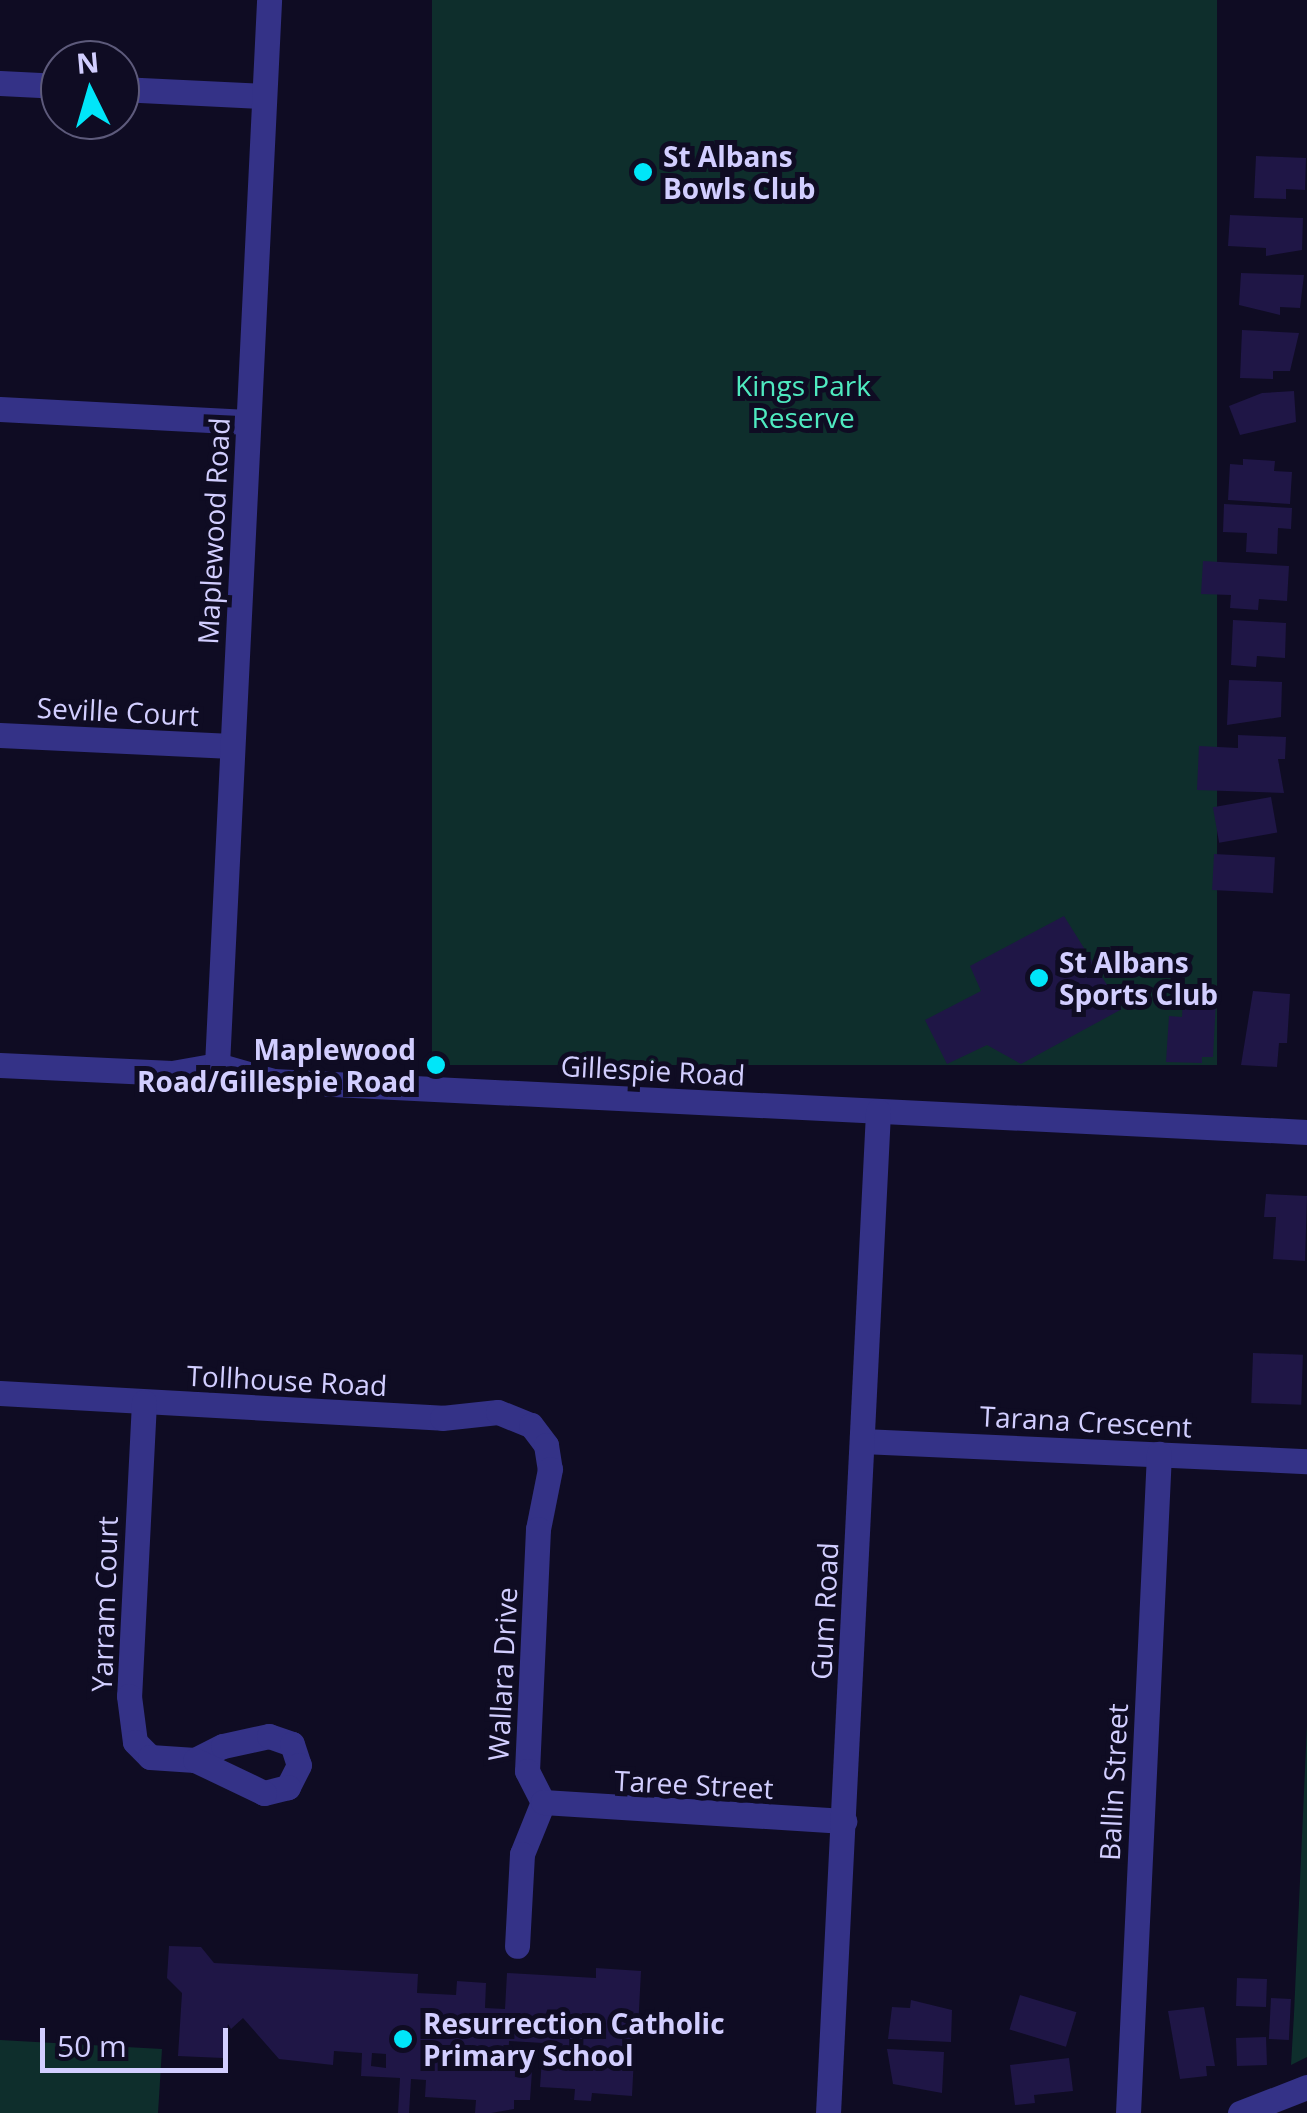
<!DOCTYPE html>
<html>
<head>
<meta charset="utf-8">
<style>
  body { margin:0 }
  #map { position:relative; width:1307px; height:2113px; overflow:hidden; background:#0f0c23; font-family:"Open Sans",sans-serif }
  div>[style] { position:absolute }
  .green>* { inset:0; background:#0e2e2c; transform-origin:0 0 }
  .building>* { inset:0; background:#1f1646; transform-origin:0 0 }
  .minor>* { height:25px; margin:-12.5px; padding:0 12.5px; transform-origin:12.5px; border-radius:12.5px; background:#343287 }
  .dots>* { width:28px; height:28px; translate:-50% -50%; box-sizing:border-box; border:5px solid #0f0c23; border-radius:50% }
  span { translate:-50% -50%; white-space:nowrap; text-align:center; line-height:1.15; -webkit-text-stroke:10px #0f0c23; paint-order:stroke }
  .poi-label { font-size:28px; color:#d2ceff; font-weight:700 }
  .left { translate:0 -50%; text-align:left }
  .right { translate:-100% -50%; text-align:right }
  .park-label { font-size:28px; color:#4feac0 }
  .street-label { font-size:28px; color:#d2ceff }
  .north { position:absolute; left:40px; top:40px; width:100px; height:100px; box-sizing:border-box; background:#0f0c23; border:2px solid #5d5a7b; border-radius:50%; rotate:355deg; font-size:28px; font-weight:700; line-height:40px; text-align:center; color:#d2ceff }
  .north::after { content:''; display:block; margin:auto; width:35px; height:45px; background:#00e6f9; clip-path:polygon(50% 0,100% 100%,50% 72%,0 100%) }
  .scale { position:absolute; left:40px; top:2028px; width:188px; height:45px; box-sizing:border-box; border:5px solid #d2ceff; border-top:0; padding-left:12px; font-size:30px; line-height:35px; white-space:nowrap; color:#d2ceff; -webkit-text-stroke:8px #0f0c23; paint-order:stroke }
</style>
</head>
<body>
<div id="map">
  <div class="green">
    <div style="left:432px;top:0;width:785px;height:1065px"></div>
    <div style="clip-path:polygon(1307px 1725px,1307px 2057px,1291px 2065px,1294px 2014px)"></div>
    <div style="clip-path:polygon(0 2040px,162px 2049px,158px 2113px,0 2113px)"></div>
  </div>
  <div class="building">
    <div style="clip-path:polygon(1256px 156px,1306px 158px,1305px 190px,1286px 189px,1286px 199px,1254px 198px)"></div>
    <div style="clip-path:polygon(1230px 215px,1303px 218px,1302px 250px,1266px 256px,1266px 248px,1228px 246px)"></div>
    <div style="clip-path:polygon(1241px 273px,1304px 275px,1300px 308px,1280px 307px,1280px 315px,1239px 305px)"></div>
    <div style="clip-path:polygon(1242px 330px,1299px 333px,1290px 371px,1273px 371px,1273px 379px,1240px 378px)"></div>
    <div style="clip-path:polygon(1294px 391px,1296px 422px,1240px 435px,1229px 406px,1262px 393px)"></div>
    <div style="clip-path:polygon(1243px 459px,1275px 461px,1274px 471px,1292px 472px,1290px 504px,1228px 500px,1230px 464px,1243px 465px)"></div>
    <div style="clip-path:polygon(1224px 504px,1292px 508px,1291px 529px,1278px 528px,1277px 554px,1246px 552px,1247px 533px,1223px 532px)"></div>
    <div style="clip-path:polygon(1203px 561px,1289px 566px,1287px 601px,1259px 599px,1258px 610px,1230px 608px,1231px 595px,1201px 594px)"></div>
    <div style="clip-path:polygon(1233px 620px,1286px 623px,1285px 658px,1257px 656px,1256px 667px,1231px 665px)"></div>
    <div style="clip-path:polygon(1229px 680px,1282px 682px,1281px 717px,1227px 725px)"></div>
    <div style="clip-path:polygon(1238px 735px,1286px 737px,1285px 759px,1278px 759px,1284px 793px,1197px 790px,1199px 746px,1238px 748px)"></div>
    <div style="left:1271px;top:797px;width:36px;height:59px;rotate:80deg"></div>
    <div style="left:1214px;top:854px;width:61px;height:36px;rotate:3deg"></div>
    <div style="clip-path:polygon(1064px 916px,1122px 1009px,1021px 1064px,987px 1045px,947px 1064px,925px 1020px,981px 991px,970px 966px)"></div>
    <div style="clip-path:polygon(1253px 991px,1290px 994px,1287px 1043px,1279px 1043px,1277px 1067px,1241px 1065px)"></div>
    <div style="clip-path:polygon(1183px 998px,1216px 1000px,1213px 1057px,1202px 1057px,1202px 1063px,1166px 1062px,1169px 1016px,1182px 1017px)"></div>
    <div style="clip-path:polygon(1266px 1194px,1307px 1196px,1305px 1261px,1273px 1259px,1276px 1217px,1264px 1217px)"></div>
    <div style="left:1253px;top:1353px;width:50px;height:50px;rotate:2deg"></div>
    <div style="clip-path:polygon(evenodd,169px 1946px,201px 1947px,214px 1963px,418px 1974px,417px 1993px,456px 1995px,457px 1981px,486px 1983px,485px 2008px,505px 2009px,507px 1973px,596px 1978px,596px 1968px,641px 1971px,638px 2029px,628px 2029px,628px 2037px,635px 2037px,632px 2096px,592px 2093px,591px 2101px,574px 2100px,575px 2089px,540px 2087px,543px 2043px,509px 2041px,508px 2069px,532px 2071px,530px 2100px,514px 2100px,514px 2109px,491px 2113px,475px 2113px,476px 2100px,425px 2097px,426px 2080px,411px 2079px,409px 2113px,398px 2113px,400px 2078px,361px 2076px,362px 2053px,334px 2051px,333px 2065px,279px 2059px,243px 2018px,231px 2029px,228px 2024px,223px 2058px,178px 2056px,182px 1993px,167px 1978px,169px 1946px,372px 2053px,386px 2054px,386px 2068px,371px 2066px,372px 2053px)"></div>
    <div style="left:1237px;top:1978px;width:30px;height:28px;rotate:2deg"></div>
    <div style="left:1020px;top:1995px;width:59px;height:36px;rotate:17deg"></div>
    <div style="left:1271px;top:1998px;width:20px;height:41px;rotate:3deg"></div>
    <div style="clip-path:polygon(911px 2000px,952px 2010px,951px 2042px,888px 2039px,892px 2007px,910px 2008px)"></div>
    <div style="clip-path:polygon(1204px 2007px,1215px 2066px,1206px 2066px,1207px 2076px,1180px 2079px,1168px 2011px)"></div>
    <div style="left:1266px;top:2037px;width:28px;height:30px;rotate:88deg"></div>
    <div style="clip-path:polygon(887px 2049px,944px 2052px,942px 2093px,893px 2084px)"></div>
    <div style="clip-path:polygon(1069px 2058px,1073px 2091px,1034px 2095px,1035px 2103px,1015px 2105px,1010px 2065px)"></div>
  </div>
  <div class="minor">
    <div style="left:0;top:83px;width:60px;rotate:2.9deg"></div>
    <div style="left:120px;top:89px;width:143px;rotate:2.8deg"></div>
    <div style="left:0;top:409px;width:248px;rotate:3deg"></div>
    <div style="left:0;top:735px;width:232px;rotate:2.7deg"></div>
    <div style="left:0;top:1065px;width:172px;rotate:2.7deg"></div>
    <div style="left:172px;top:1073px;width:46px;rotate:-10.1deg"></div>
    <div style="left:217px;top:1065px;width:58px;rotate:15.9deg"></div>
    <div style="left:273px;top:1081px;width:1035px;rotate:2.82deg"></div>
    <div style="left:217px;top:1065px;width:1066px;rotate:-87.2deg"></div>
    <div style="left:0;top:1393px;width:443px;rotate:3.2deg"></div>
    <div style="left:442px;top:1418px;width:56px;rotate:-6.1deg"></div>
    <div style="left:498px;top:1412px;width:35px;rotate:22deg"></div>
    <div style="left:531px;top:1425px;width:25px;rotate:53deg"></div>
    <div style="left:546px;top:1445px;width:24px;rotate:81deg"></div>
    <div style="left:550px;top:1469px;width:61px;rotate:101.3deg"></div>
    <div style="left:538px;top:1529px;width:242px;rotate:92.6deg"></div>
    <div style="left:527px;top:1771px;width:35px;rotate:63deg"></div>
    <div style="left:543px;top:1802px;width:56px;rotate:112deg"></div>
    <div style="left:522px;top:1854px;width:92px;rotate:93.1deg"></div>
    <div style="left:144px;top:1402px;width:294px;rotate:92.9deg"></div>
    <div style="left:129px;top:1696px;width:46px;rotate:82.6deg"></div>
    <div style="left:135px;top:1742px;width:21px;rotate:45deg"></div>
    <div style="left:150px;top:1757px;width:45px;rotate:3.8deg"></div>
    <div style="left:195px;top:1760px;width:31px;rotate:-27deg"></div>
    <div style="left:223px;top:1746px;width:47px;rotate:-12.3deg"></div>
    <div style="left:269px;top:1736px;width:24px;rotate:19deg"></div>
    <div style="left:292px;top:1744px;width:22px;rotate:72deg"></div>
    <div style="left:299px;top:1765px;width:25px;rotate:117deg"></div>
    <div style="left:288px;top:1787px;width:25px;rotate:166deg"></div>
    <div style="left:264px;top:1793px;width:76px;rotate:-154.4deg"></div>
    <div style="left:862px;top:1441px;width:445px;rotate:2.6deg"></div>
    <div style="left:543px;top:1802px;width:302px;rotate:3.6deg"></div>
    <div style="left:828px;top:2113px;width:1003px;rotate:-87.14deg"></div>
    <div style="left:1128px;top:2113px;width:660px;rotate:-87.31deg"></div>
    <div style="left:1240px;top:2113px;width:72px;rotate:-21.2deg"></div>
  </div>
  <div class="dots">
    <div style="left:643px;top:172px;background:#00e6f9"></div>
    <div style="left:1039px;top:978px;background:#00e6f9"></div>
    <div style="left:436px;top:1065px;background:#00e6f9"></div>
    <div style="left:403px;top:2039px;background:#00e6f9"></div>
  </div>
  <div class="poi-label">
    <span class="left" style="left:663px;top:172px">St Albans<br>Bowls Club</span>
    <span class="left" style="left:1059px;top:978px">St Albans<br>Sports Club</span>
    <span class="right" style="left:416px;top:1065px">Maplewood<br>Road/Gillespie Road</span>
    <span class="left" style="left:423px;top:2039px">Resurrection Catholic<br>Primary School</span>
  </div>
  <div class="park-label">
    <span style="left:803px;top:401px">Kings Park<br>Reserve</span>
  </div>
  <div class="street-label">
    <span style="left:213px;top:531px;rotate:-87deg">Maplewood Road</span>
    <span style="left:118px;top:711px;rotate:3deg">Seville Court</span>
    <span style="left:653px;top:1070px;rotate:3deg">Gillespie Road</span>
    <span style="left:287px;top:1380px;rotate:3deg">Tollhouse Road</span>
    <span style="left:1086px;top:1421px;rotate:3deg">Tarana Crescent</span>
    <span style="left:104px;top:1604px;rotate:-88deg">Yarram Court</span>
    <span style="left:824px;top:1611px;rotate:-87deg">Gum Road</span>
    <span style="left:502px;top:1674px;rotate:-87deg">Wallara Drive</span>
    <span style="left:1113px;top:1782px;rotate:-87deg">Ballin Street</span>
    <span style="left:694px;top:1784px;rotate:3deg">Taree Street</span>
  </div>
  <div class="north">N</div>
  <div class="scale">50 m</div>
</div>
</body>
</html>
